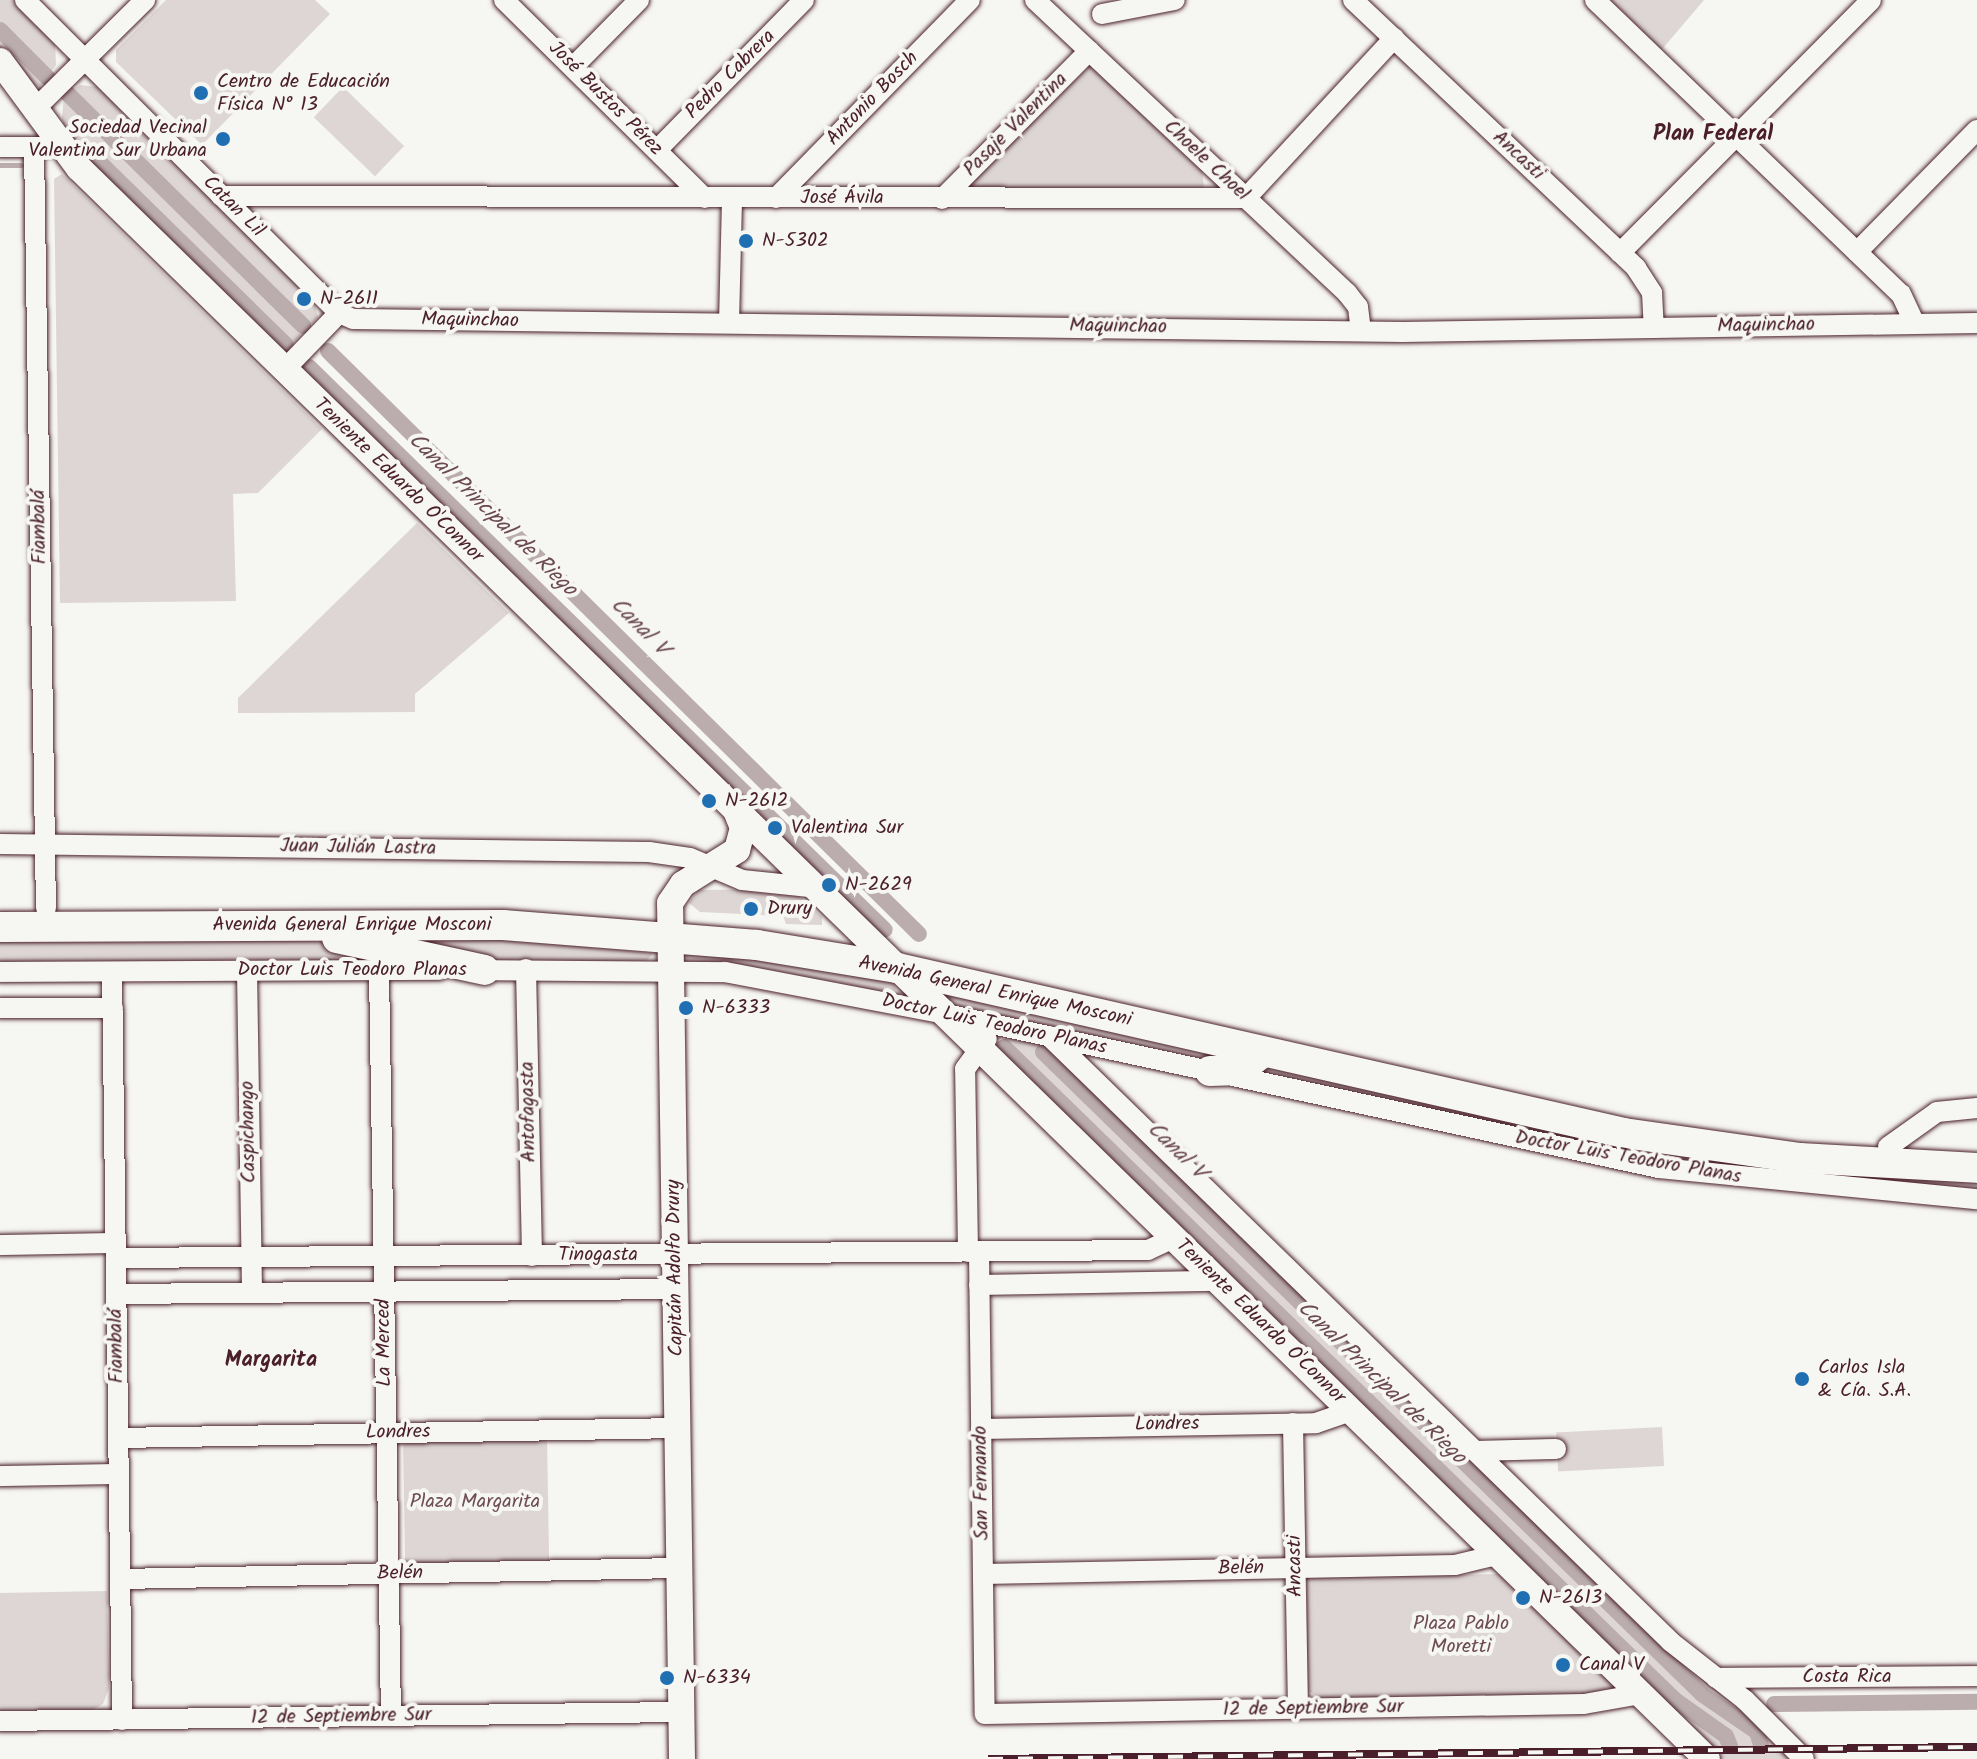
<!DOCTYPE html>
<html>
<head>
<meta charset="utf-8">
<style>
  body { margin:0 }
  #map { position:relative; width:1977px; height:1759px; overflow:hidden; background:#f6f6f2; font-family:Kalam,sans-serif }
  div>[style] { position:absolute }
  .green>* { inset:0; background:#ddd6d5; transform-origin:0 0 }
  .stream>* { height:5px; margin:-2.5px; padding:0 2.5px; transform-origin:2.5px; border-radius:2.5px; background:#bbadae }
  .canal>* { height:16px; margin:-8px; padding:0 8px; transform-origin:8px; border-radius:8px; background:#bbadae }
  .roads { filter:drop-shadow(0 0 2px #4a1f2b) drop-shadow(0 0 2px #4a1f2b) }
  .minor>* { height:20px; margin:-10px; padding:0 10px; transform-origin:10px; border-radius:10px; background:#f6f6f2 }
  .major>* { height:26px; margin:-13px; padding:0 13px; transform-origin:13px; border-radius:13px; background:#f6f6f2 }
  .highway>* { height:30px; margin:-15px; padding:0 15px; transform-origin:15px; border-radius:15px; background:#f6f6f2 }
  .rail>* { height:8px; margin-top:-4px; transform-origin:0; background:repeating-linear-gradient(90deg,#f6f6f2 0 15px,#4a1f2b 0 30px); box-sizing:border-box; border-block:2px solid #4a1f2b }
  .dots>* { width:22px; height:22px; translate:-50% -50%; box-sizing:border-box; border:4px solid #f6f6f2; border-radius:50% }
  span { translate:-50% -50%; white-space:nowrap; text-align:center; line-height:1.15; -webkit-text-stroke:8px #f6f6f2; paint-order:stroke }
  .street-label { font-size:20px; color:#4a1f2b }
  .poi-label { font-size:20px; color:#4a1f2b }
  .left { translate:0 -50%; text-align:left }
  .right { translate:-100% -50%; text-align:right }
  .park-label { font-size:20px; color:#6f4d56 }
  .neighbourhood-label { font-size:22px; color:#4a1f2b; font-weight:700 }
  .water-label { font-size:22px; color:#6c4a52; font-style:italic }
</style>
</head>
<body>
<div id="map">
  <div class="green">
    <div style="clip-path:polygon(0 0,13px 0,55px 43px,56px 65px,41px 85px,34px 87px,0 53px)"></div>
    <div style="clip-path:polygon(166px 0,315px 0,330px 14px,202px 145px,116px 62px,116px 50px)"></div>
    <div style="clip-path:polygon(1603px 0,1704px 0,1658px 54px)"></div>
    <div style="clip-path:polygon(1089px 67px,1098px 69px,1202px 170px,1204px 188px,970px 195px,966px 183px)"></div>
    <div style="clip-path:polygon(80px 85px,97px 87px,314px 302px,318px 317px,286px 350px,97px 174px,67px 136px,62px 118px,64px 96px)"></div>
    <div style="left:343px;top:87px;width:85px;height:42px;rotate:44deg"></div>
    <div style="clip-path:polygon(62px 174px,322px 429px,258px 493px,233px 494px,236px 601px,60px 603px,54px 179px)"></div>
    <div style="clip-path:polygon(417px 523px,509px 613px,415px 694px,415px 712px,238px 713px,238px 698px)"></div>
    <div style="clip-path:polygon(783px 889px,797px 894px,822px 917px,822px 925px,786px 924px,783px 916px,700px 912px,689px 903px,698px 890px)"></div>
    <div style="clip-path:polygon(302px 939px,439px 963px,0 964px,0 941px)"></div>
    <div style="clip-path:polygon(393px 939px,496px 939px,654px 953px,646px 961px,487px 962px)"></div>
    <div style="clip-path:polygon(688px 949px,890px 979px,896px 989px,890px 995px,687px 962px)"></div>
    <div style="left:949px;top:995px;width:294px;height:19px;rotate:12deg"></div>
    <div style="clip-path:polygon(1007px 1037px,1049px 1047px,1664px 1648px,1733px 1701px,1792px 1759px,1718px 1759px,995px 1046px)"></div>
    <div style="clip-path:polygon(1257px 1065px,1977px 1180px,1977px 1193px,1699px 1168px,1252px 1071px)"></div>
    <div style="left:1662px;top:1427px;width:39px;height:106px;rotate:87deg"></div>
    <div style="left:547px;top:1439px;width:124px;height:144px;rotate:89deg"></div>
    <div style="clip-path:polygon(1499px 1574px,1618px 1687px,1610px 1696px,1321px 1698px,1307px 1691px,1307px 1578px)"></div>
    <div style="clip-path:polygon(107px 1591px,109px 1688px,103px 1704px,92px 1710px,0 1712px,0 1593px)"></div>
  </div>
  <div class="stream">
    <div style="left:0;top:165px;width:21px"></div>
  </div>
  <div class="canal">
    <div style="left:0;top:30px;width:68px;rotate:45deg"></div>
    <div style="left:66px;top:92px;width:333px;rotate:44.6deg"></div>
    <div style="left:90px;top:153px;width:274px;rotate:44.4deg"></div>
    <div style="left:328px;top:351px;width:830px;rotate:44.61deg"></div>
    <div style="left:309px;top:367px;width:805px;rotate:44.35deg"></div>
    <div style="left:1004px;top:1047px;width:936px;rotate:44.22deg"></div>
    <div style="left:1675px;top:1700px;width:62px;rotate:35.2deg"></div>
    <div style="left:1726px;top:1736px;width:11px;rotate:68deg"></div>
    <div style="left:1043px;top:1052px;width:921px;rotate:44.25deg"></div>
    <div style="left:1703px;top:1695px;width:65px;rotate:34.4deg"></div>
    <div style="left:1757px;top:1732px;width:14px;rotate:73deg"></div>
    <div style="left:1774px;top:1704px;width:203px;rotate:-0.6deg"></div>
  </div>
  <div class="roads">
    <div class="minor">
      <div style="left:25px;top:0;width:443px;rotate:44.9deg"></div>
      <div style="left:339px;top:313px;width:15px;rotate:23deg"></div>
      <div style="left:353px;top:319px;width:1050px;rotate:0.71deg"></div>
      <div style="left:1403px;top:332px;width:574px;rotate:-0.9deg"></div>
      <div style="left:504px;top:0;width:282px;rotate:44.6deg"></div>
      <div style="left:1035px;top:0;width:428px;rotate:43.2deg"></div>
      <div style="left:1347px;top:293px;width:18px;rotate:52deg"></div>
      <div style="left:1358px;top:307px;width:23px;rotate:83deg"></div>
      <div style="left:1353px;top:0;width:390px;rotate:43.4deg"></div>
      <div style="left:1636px;top:268px;width:30px;rotate:57deg"></div>
      <div style="left:1652px;top:293px;width:35px;rotate:87deg"></div>
      <div style="left:1595px;top:0;width:424px;rotate:43.9deg"></div>
      <div style="left:1901px;top:294px;width:33px;rotate:65deg"></div>
      <div style="left:1102px;top:14px;width:74px;rotate:-10.9deg"></div>
      <div style="left:573px;top:67px;width:94px;rotate:-45.4deg"></div>
      <div style="left:35px;top:109px;width:155px;rotate:-44.7deg"></div>
      <div style="left:0;top:147px;width:48px"></div>
      <div style="left:34px;top:147px;width:761px;rotate:89.1deg"></div>
      <div style="left:657px;top:150px;width:210px;rotate:-45.6deg"></div>
      <div style="left:221px;top:196px;width:1025px;rotate:0.11deg"></div>
      <div style="left:1246px;top:198px;width:218px;rotate:-47.2deg"></div>
      <div style="left:776px;top:198px;width:277px;rotate:-45.6deg"></div>
      <div style="left:942px;top:199px;width:209px;rotate:-45.2deg"></div>
      <div style="left:1857px;top:252px;width:171px;rotate:-45.5deg"></div>
      <div style="left:1620px;top:253px;width:356px;rotate:-45.2deg"></div>
      <div style="left:729px;top:323px;width:125px;rotate:-88.6deg"></div>
      <div style="left:284px;top:370px;width:79px;rotate:-46deg"></div>
      <div style="left:0;top:844px;width:649px;rotate:0.71deg"></div>
      <div style="left:649px;top:852px;width:41px;rotate:8.3deg"></div>
      <div style="left:690px;top:858px;width:56px;rotate:22.9deg"></div>
      <div style="left:742px;top:880px;width:68px;rotate:5.9deg"></div>
      <div style="left:526px;top:969px;width:287px;rotate:88.8deg"></div>
      <div style="left:379px;top:970px;width:746px;rotate:89.08deg"></div>
      <div style="left:472px;top:970px;width:253px;rotate:0.5deg"></div>
      <div style="left:725px;top:972px;width:225px;rotate:10.8deg"></div>
      <div style="left:946px;top:1014px;width:729px;rotate:12.19deg"></div>
      <div style="left:1659px;top:1168px;width:320px;rotate:5.6deg"></div>
      <div style="left:247px;top:971px;width:322px;rotate:89.1deg"></div>
      <div style="left:0;top:972px;width:440px;rotate:-0.3deg"></div>
      <div style="left:112px;top:972px;width:748px;rotate:89.23deg"></div>
      <div style="left:0;top:1008px;width:113px"></div>
      <div style="left:1049px;top:1036px;width:868px;rotate:44.25deg"></div>
      <div style="left:1671px;top:1642px;width:94px;rotate:38.1deg"></div>
      <div style="left:1745px;top:1700px;width:83px;rotate:45deg"></div>
      <div style="left:1888px;top:1147px;width:60px;rotate:-35.5deg"></div>
      <div style="left:1937px;top:1112px;width:40px;rotate:-5.7deg"></div>
      <div style="left:0;top:1245px;width:116px;rotate:-1deg"></div>
      <div style="left:968px;top:1252px;width:183px;rotate:-90.9deg"></div>
      <div style="left:965px;top:1069px;width:37px;rotate:-54deg"></div>
      <div style="left:979px;top:1252px;width:462px;rotate:89.3deg"></div>
      <div style="left:985px;top:1714px;width:599px;rotate:-0.96deg"></div>
      <div style="left:1584px;top:1704px;width:58px;rotate:-10deg"></div>
      <div style="left:116px;top:1258px;width:1032px;rotate:-0.44deg"></div>
      <div style="left:1148px;top:1250px;width:29px;rotate:-25deg"></div>
      <div style="left:979px;top:1285px;width:239px;rotate:-1deg"></div>
      <div style="left:116px;top:1294px;width:560px;rotate:-0.51deg"></div>
      <div style="left:1293px;top:1423px;width:286px;rotate:89deg"></div>
      <div style="left:981px;top:1429px;width:335px;rotate:-1deg"></div>
      <div style="left:1316px;top:1423px;width:36px;rotate:-19deg"></div>
      <div style="left:118px;top:1438px;width:560px;rotate:-1.02deg"></div>
      <div style="left:1475px;top:1451px;width:81px;rotate:-1.4deg"></div>
      <div style="left:0;top:1476px;width:119px;rotate:-1deg"></div>
      <div style="left:983px;top:1574px;width:472px;rotate:-1.1deg"></div>
      <div style="left:1455px;top:1565px;width:43px;rotate:-13.4deg"></div>
      <div style="left:120px;top:1579px;width:560px;rotate:-1.13deg"></div>
      <div style="left:1716px;top:1678px;width:261px;rotate:-0.4deg"></div>
      <div style="left:0;top:1721px;width:681px;rotate:-0.76deg"></div>
    </div>
    <div class="major">
      <div style="left:0;top:61px;width:133px;rotate:53.6deg"></div>
      <div style="left:79px;top:168px;width:2276px;rotate:44.34deg"></div>
      <div style="left:682px;top:1759px;width:856px;rotate:-90.8deg"></div>
      <div style="left:670px;top:903px;width:23px;rotate:-56deg"></div>
      <div style="left:683px;top:884px;width:64px;rotate:-32.2deg"></div>
      <div style="left:737px;top:850px;width:23px;rotate:-75deg"></div>
      <div style="left:743px;top:828px;width:16px;rotate:-112deg"></div>
    </div>
    <div class="highway">
      <div style="left:0;top:927px;width:503px;rotate:-0.23deg"></div>
      <div style="left:503px;top:925px;width:255px;rotate:4.5deg"></div>
      <div style="left:757px;top:945px;width:142px;rotate:9.3deg"></div>
      <div style="left:897px;top:968px;width:745px;rotate:12.79deg"></div>
      <div style="left:1624px;top:1133px;width:178px;rotate:8.1deg"></div>
      <div style="left:1800px;top:1158px;width:177px;rotate:3.2deg"></div>
      <div style="left:337px;top:938px;width:151px;rotate:12.2deg"></div>
      <div style="left:1210px;top:1071px;width:30px;rotate:-2deg"></div>
      <div style="left:1240px;top:1070px;width:29px;rotate:-38deg"></div>
    </div>
  </div>
  <div class="rail">
    <div style="left:988px;top:1759px;width:989px;rotate:-0.7deg"></div>
  </div>
  <div class="dots">
    <div style="left:201px;top:93px;background:#1f6fb2"></div>
    <div style="left:223px;top:139px;background:#1f6fb2"></div>
    <div style="left:746px;top:241px;background:#1f6fb2"></div>
    <div style="left:304px;top:299px;background:#1f6fb2"></div>
    <div style="left:709px;top:801px;background:#1f6fb2"></div>
    <div style="left:775px;top:828px;background:#1f6fb2"></div>
    <div style="left:829px;top:885px;background:#1f6fb2"></div>
    <div style="left:751px;top:909px;background:#1f6fb2"></div>
    <div style="left:686px;top:1008px;background:#1f6fb2"></div>
    <div style="left:1802px;top:1379px;background:#1f6fb2"></div>
    <div style="left:1523px;top:1598px;background:#1f6fb2"></div>
    <div style="left:1563px;top:1665px;background:#1f6fb2"></div>
    <div style="left:667px;top:1678px;background:#1f6fb2"></div>
  </div>
  <div class="street-label">
    <span style="left:731px;top:75px;rotate:-45deg">Pedro Cabrera</span>
    <span style="left:605px;top:99px;rotate:45deg">José Bustos Pérez</span>
    <span style="left:873px;top:99px;rotate:-46deg">Antonio Bosch</span>
    <span style="left:1016px;top:125px;rotate:-45deg">Pasaje Valentina</span>
    <span style="left:1518px;top:156px;rotate:43deg">Ancasti</span>
    <span style="left:1206px;top:161px;rotate:43deg">Choele Choel</span>
    <span style="left:842px;top:198px">José Ávila</span>
    <span style="left:233px;top:207px;rotate:45deg">Catan Lil</span>
    <span style="left:470px;top:321px;rotate:1deg">Maquinchao</span>
    <span style="left:1766px;top:326px;rotate:-1deg">Maquinchao</span>
    <span style="left:1118px;top:327px;rotate:1deg">Maquinchao</span>
    <span style="left:398px;top:481px;rotate:44deg">Teniente Eduardo O'Connor</span>
    <span style="left:40px;top:527px;rotate:-91deg">Fiambalá</span>
    <span style="left:358px;top:848px;rotate:1deg">Juan Julián Lastra</span>
    <span style="left:352px;top:925px">Avenida General Enrique Mosconi</span>
    <span style="left:352px;top:970px">Doctor Luis Teodoro Planas</span>
    <span style="left:995px;top:992px;rotate:12deg">Avenida General Enrique Mosconi</span>
    <span style="left:994px;top:1025px;rotate:12deg">Doctor Luis Teodoro Planas</span>
    <span style="left:529px;top:1112px;rotate:-91deg">Antofagasta</span>
    <span style="left:249px;top:1132px;rotate:-91deg">Caspichango</span>
    <span style="left:1628px;top:1158px;rotate:10deg">Doctor Luis Teodoro Planas</span>
    <span style="left:598px;top:1255px">Tinogasta</span>
    <span style="left:676px;top:1268px;rotate:-91deg">Capitán Adolfo Drury</span>
    <span style="left:1260px;top:1322px;rotate:44deg">Teniente Eduardo O'Connor</span>
    <span style="left:385px;top:1343px;rotate:-91deg">La Merced</span>
    <span style="left:117px;top:1346px;rotate:-91deg">Fiambalá</span>
    <span style="left:1167px;top:1425px;rotate:-1deg">Londres</span>
    <span style="left:398px;top:1433px;rotate:-1deg">Londres</span>
    <span style="left:982px;top:1483px;rotate:-91deg">San Fernando</span>
    <span style="left:1296px;top:1566px;rotate:-91deg">Ancasti</span>
    <span style="left:1241px;top:1569px;rotate:-1deg">Belén</span>
    <span style="left:400px;top:1574px;rotate:-1deg">Belén</span>
    <span style="left:1847px;top:1677px">Costa Rica</span>
    <span style="left:1313px;top:1709px;rotate:-1deg">12 de Septiembre Sur</span>
    <span style="left:341px;top:1717px;rotate:-1deg">12 de Septiembre Sur</span>
  </div>
  <div class="poi-label">
    <span class="left" style="left:217px;top:94px">Centro de Educación<br>Física N° 13</span>
    <span class="right" style="left:207px;top:140px">Sociedad Vecinal<br>Valentina Sur Urbana</span>
    <span class="left" style="left:762px;top:241px">N-5302</span>
    <span class="left" style="left:320px;top:299px">N-2611</span>
    <span class="left" style="left:725px;top:801px">N-2612</span>
    <span class="left" style="left:791px;top:828px">Valentina Sur</span>
    <span class="left" style="left:845px;top:885px">N-2629</span>
    <span class="left" style="left:767px;top:909px">Drury</span>
    <span class="left" style="left:702px;top:1008px">N-6333</span>
    <span class="left" style="left:1818px;top:1380px">Carlos Isla<br>&amp; Cía. S.A.</span>
    <span class="left" style="left:1539px;top:1598px">N-2613</span>
    <span class="left" style="left:1579px;top:1665px">Canal V</span>
    <span class="left" style="left:683px;top:1678px">N-6334</span>
  </div>
  <div class="park-label">
    <span style="left:475px;top:1502px">Plaza Margarita</span>
    <span style="left:1461px;top:1636px">Plaza Pablo<br>Moretti</span>
  </div>
  <div class="neighbourhood-label">
    <span style="left:1713px;top:135px">Plan Federal</span>
    <span style="left:271px;top:1361px">Margarita</span>
  </div>
  <div class="water-label">
    <span style="left:492px;top:515px;rotate:44deg">Canal Principal de Riego</span>
    <span style="left:639px;top:627px;rotate:45deg">Canal V</span>
    <span style="left:1176px;top:1151px;rotate:44deg">Canal V</span>
    <span style="left:1381px;top:1383px;rotate:44deg">Canal Principal de Riego</span>
  </div>
</div>
</body>
</html>
